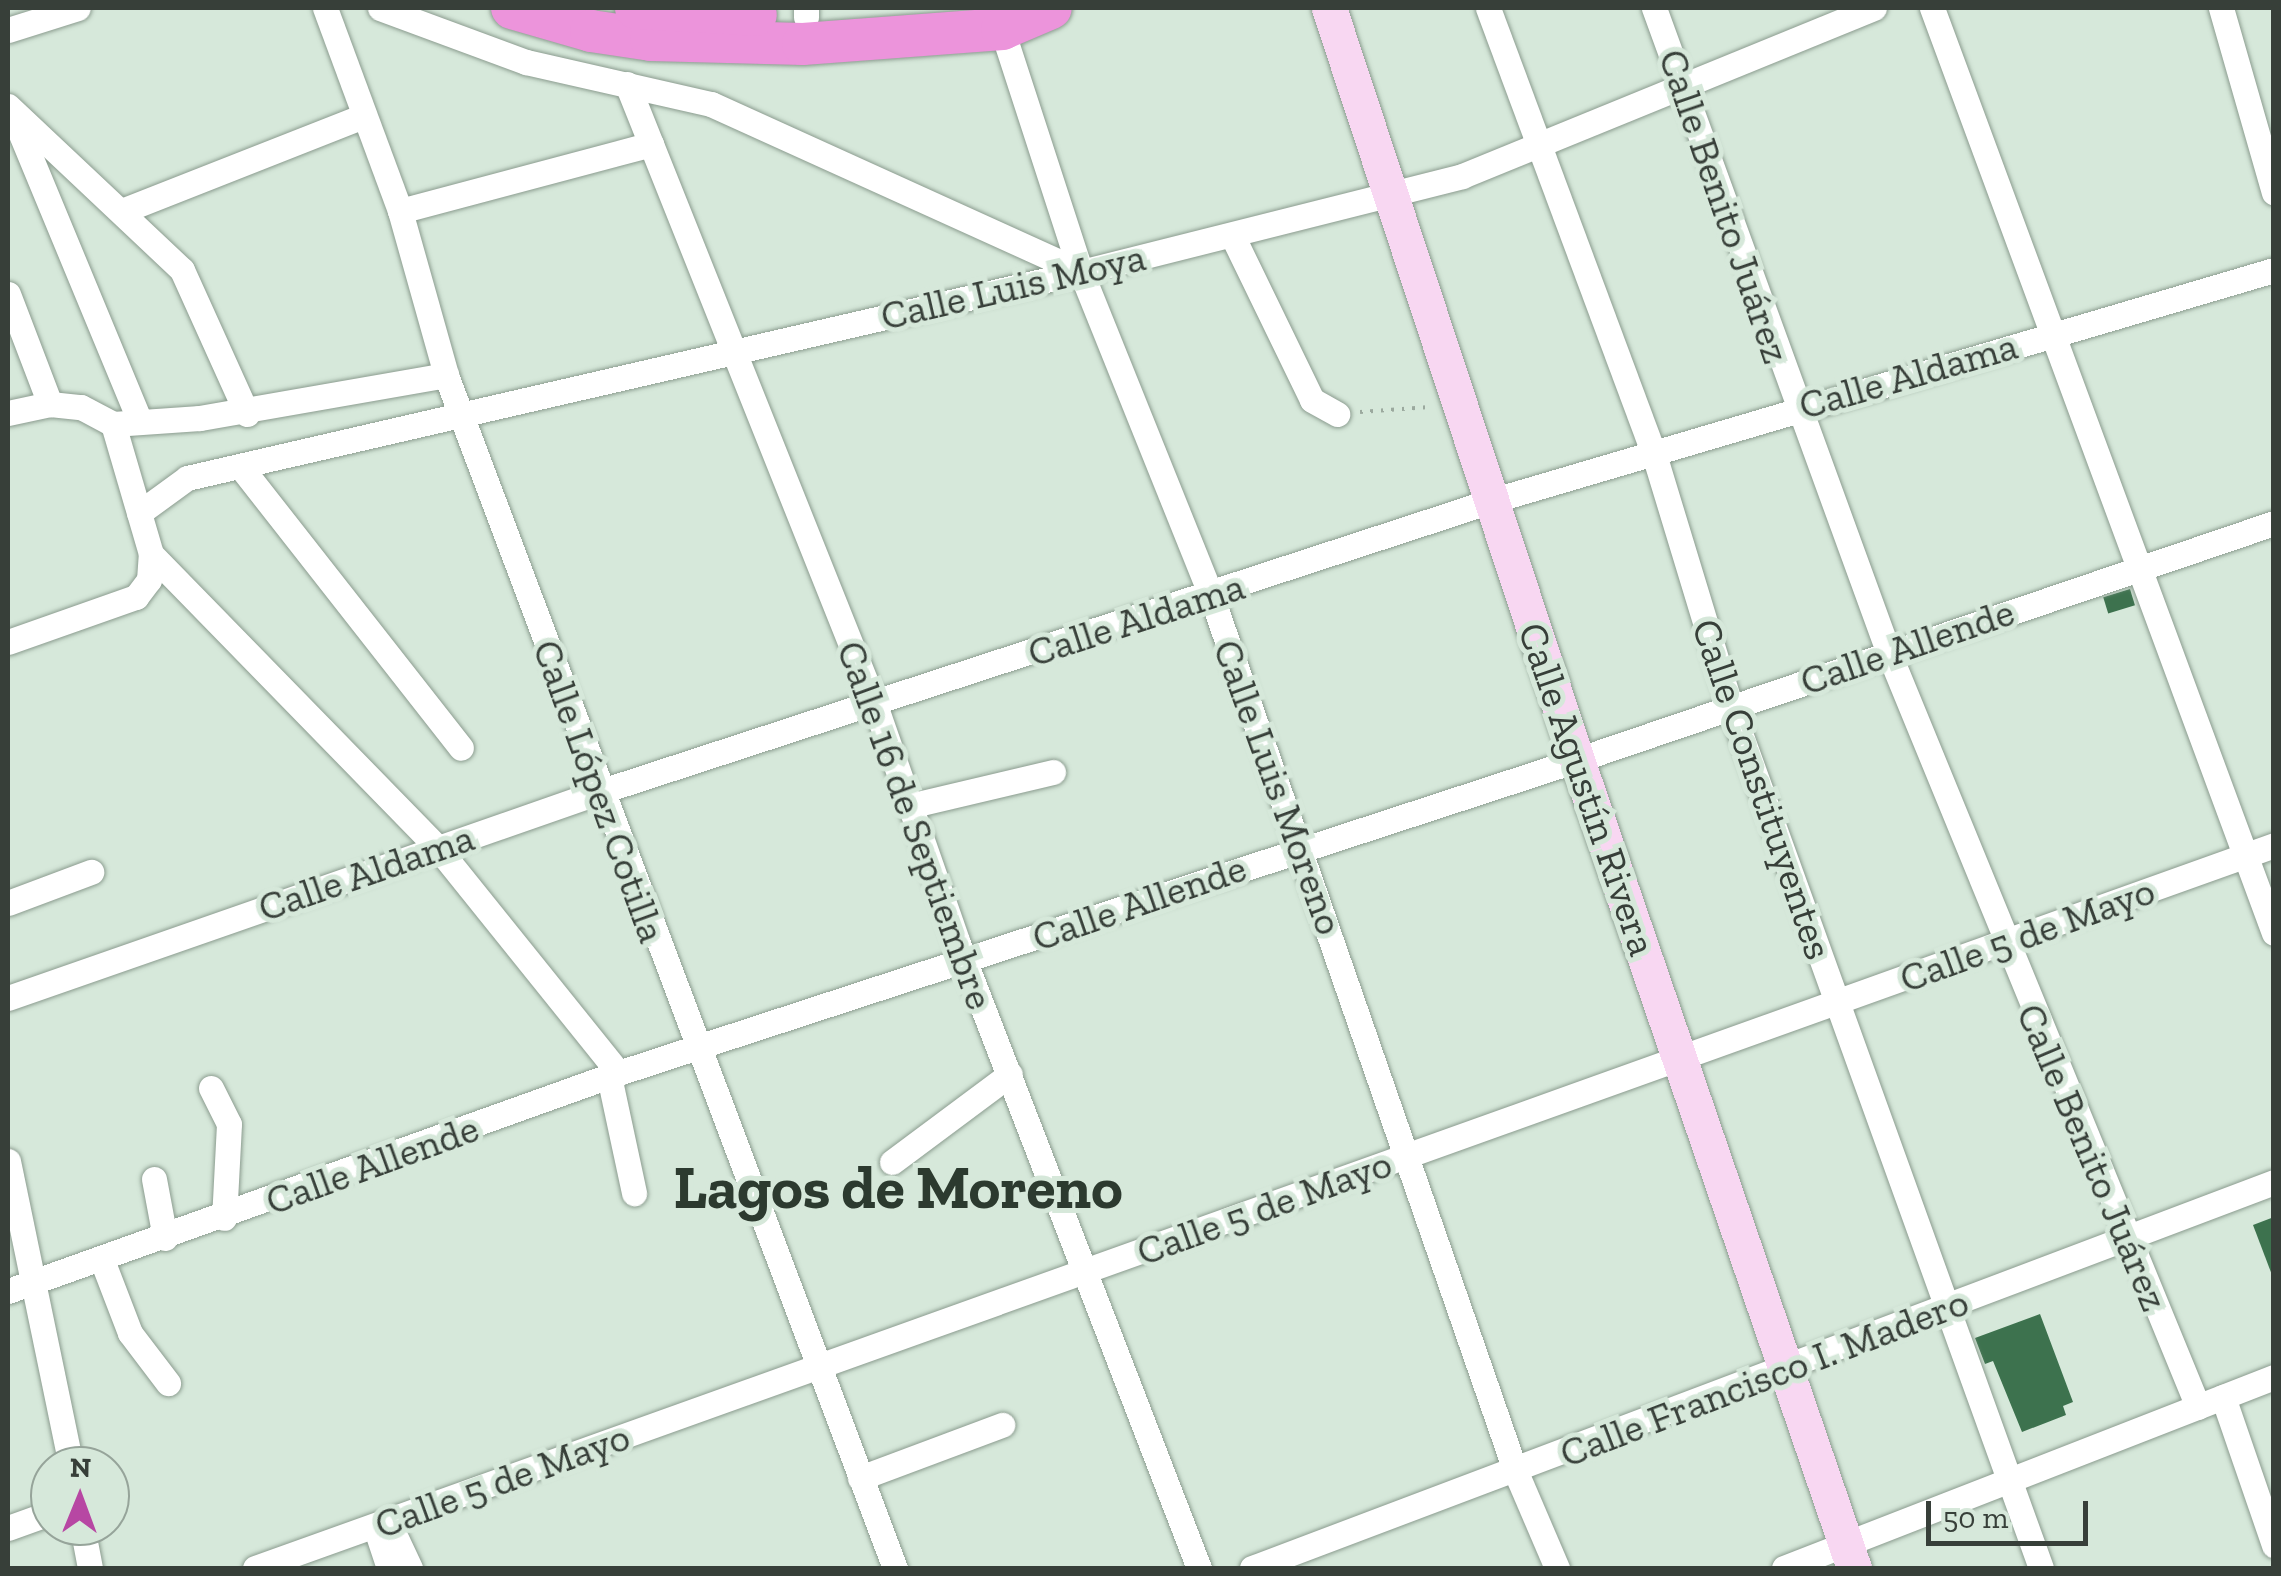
<!DOCTYPE html>
<html>
<head>
<meta charset="utf-8">
<style>
  body { margin:0 }
  #map { position:relative; width:2281px; height:1576px; overflow:hidden; background:#d6e8da; font-family:"Zilla Slab",serif }
  div>[style] { position:absolute }
  .building>* { inset:0; background:#3d724e; transform-origin:0 0 }
  .path>* { height:4px; margin-top:-2px; transform-origin:0; background:repeating-linear-gradient(90deg,#9ba99e 0 2.5px,transparent 0 10.5px) }
  .roads { filter:drop-shadow(0 0 2px #8b9c8f) drop-shadow(0 0 2px #8b9c8f) }
  .minor>* { height:25px; margin:-12.5px; padding:0 12.5px; transform-origin:12.5px; border-radius:12.5px; background:#fff }
  .secondary>* { height:35px; margin:-17.5px; padding:0 17.5px; transform-origin:17.5px; border-radius:17.5px; background:#f8d7f2 }
  .trunk>* { height:42px; margin:-21px; padding:0 21px; transform-origin:21px; border-radius:21px; background:#ec94db }
  span { translate:-50% -50%; white-space:nowrap; text-align:center; line-height:1.15; -webkit-text-stroke:10px #d6e8da; paint-order:stroke }
  .street-label { font-size:40px; color:#373f39 }
  .town-label { font-size:60px; color:#2c3a2f; font-weight:700 }
  .frame { position:absolute; inset:0; border:10px solid #373f39; pointer-events:none }
  .north { position:absolute; left:30px; top:1446px; width:100px; height:100px; box-sizing:border-box; background:#d6e8da; border:2px solid #96a49a; border-radius:50%; rotate:1deg; font-size:28px; font-weight:700; line-height:40px; text-align:center; color:#373f39 }
  .north::after { content:''; display:block; margin:auto; width:35px; height:45px; background:#b747a3; clip-path:polygon(50% 0,100% 100%,50% 72%,0 100%) }
  .scale { position:absolute; left:1926px; top:1501px; width:162px; height:45px; box-sizing:border-box; border:5px solid #373f39; border-top:0; padding-left:12px; font-size:30px; line-height:35px; white-space:nowrap; color:#373f39; -webkit-text-stroke:8px #d6e8da; paint-order:stroke }
</style>
</head>
<body>
<div id="map">
  <div class="building">
    <div style="left:2130px;top:589px;width:17px;height:28px;rotate:73deg"></div>
    <div style="clip-path:polygon(2274px 1217px,2274px 1274px,2272px 1275px,2253px 1225px)"></div>
    <div style="clip-path:polygon(2040px 1314px,2073px 1402px,2063px 1406px,2066px 1415px,2022px 1432px,1993px 1361px,1985px 1364px,1975px 1338px)"></div>
  </div>
  <div class="path">
    <div style="left:1360px;top:412px;width:70px;rotate:-4.1deg"></div>
  </div>
  <div class="roads">
    <div class="minor">
      <div style="left:325px;top:8px;width:216px;rotate:69.7deg"></div>
      <div style="left:400px;top:211px;width:170px;rotate:74.3deg"></div>
      <div style="left:446px;top:375px;width:1275px;rotate:69.38deg"></div>
      <div style="left:380px;top:8px;width:156px;rotate:20.3deg"></div>
      <div style="left:526px;top:62px;width:190px;rotate:12.8deg"></div>
      <div style="left:711px;top:104px;width:406px;rotate:24.4deg"></div>
      <div style="left:806px;top:8px;width:9px;rotate:90deg"></div>
      <div style="left:995px;top:8px;width:278px;rotate:72deg"></div>
      <div style="left:1081px;top:272px;width:348px;rotate:68.1deg"></div>
      <div style="left:1211px;top:595px;width:926px;rotate:70.84deg"></div>
      <div style="left:1515px;top:1470px;width:107px;rotate:66.8deg"></div>
      <div style="left:1488px;top:8px;width:473px;rotate:69.6deg"></div>
      <div style="left:1653px;top:451px;width:269px;rotate:73.1deg"></div>
      <div style="left:1731px;top:708px;width:914px;rotate:70.18deg"></div>
      <div style="left:1654px;top:8px;width:684px;rotate:70deg"></div>
      <div style="left:1888px;top:651px;width:817px;rotate:67.7deg"></div>
      <div style="left:1932px;top:8px;width:986px;rotate:69.71deg"></div>
      <div style="left:2221px;top:8px;width:192px;rotate:74deg"></div>
      <div style="left:8px;top:30px;width:73px;rotate:-17.4deg"></div>
      <div style="left:627px;top:84px;width:669px;rotate:68.23deg"></div>
      <div style="left:875px;top:705px;width:250px;rotate:70.8deg"></div>
      <div style="left:957px;top:941px;width:672px;rotate:68.9deg"></div>
      <div style="left:8px;top:106px;width:239px;rotate:43.3deg"></div>
      <div style="left:182px;top:270px;width:158px;rotate:65.7deg"></div>
      <div style="left:13px;top:115px;width:331px;rotate:67.5deg"></div>
      <div style="left:122px;top:211px;width:257px;rotate:-21.5deg"></div>
      <div style="left:400px;top:211px;width:260px;rotate:-14.9deg"></div>
      <div style="left:1232px;top:235px;width:183px;rotate:64.1deg"></div>
      <div style="left:1312px;top:400px;width:29px;rotate:29deg"></div>
      <div style="left:8px;top:294px;width:118px;rotate:69.1deg"></div>
      <div style="left:8px;top:413px;width:43px;rotate:-12.1deg"></div>
      <div style="left:50px;top:404px;width:31px;rotate:6deg"></div>
      <div style="left:81px;top:407px;width:36px;rotate:28deg"></div>
      <div style="left:113px;top:424px;width:87px;rotate:-3.9deg"></div>
      <div style="left:200px;top:418px;width:250px;rotate:-9.9deg"></div>
      <div style="left:113px;top:424px;width:135px;rotate:73.7deg"></div>
      <div style="left:151px;top:554px;width:409px;rotate:45.7deg"></div>
      <div style="left:437px;top:847px;width:290px;rotate:51.2deg"></div>
      <div style="left:240px;top:466px;width:358px;rotate:51.9deg"></div>
      <div style="left:139px;top:513px;width:59px;rotate:-36.1deg"></div>
      <div style="left:187px;top:478px;width:917px;rotate:-12.98deg"></div>
      <div style="left:1081px;top:272px;width:393px;rotate:-14.1deg"></div>
      <div style="left:1462px;top:176px;width:445px;rotate:-22.2deg"></div>
      <div style="left:8px;top:642px;width:136px;rotate:-19.4deg"></div>
      <div style="left:136px;top:597px;width:21px;rotate:-53deg"></div>
      <div style="left:149px;top:580px;width:26px;rotate:-86deg"></div>
      <div style="left:909px;top:806px;width:148px;rotate:-13.3deg"></div>
      <div style="left:8px;top:903px;width:89px;rotate:-20.5deg"></div>
      <div style="left:8px;top:998px;width:626px;rotate:-19.22deg"></div>
      <div style="left:599px;top:792px;width:938px;rotate:-18.07deg"></div>
      <div style="left:1491px;top:501px;width:816px;rotate:-16.44deg"></div>
      <div style="left:609px;top:1076px;width:120px;rotate:77.9deg"></div>
      <div style="left:211px;top:1088px;width:40px;rotate:63.4deg"></div>
      <div style="left:229px;top:1124px;width:94px;rotate:93deg"></div>
      <div style="left:8px;top:1161px;width:311px;rotate:78.3deg"></div>
      <div style="left:892px;top:1162px;width:147px;rotate:-36.7deg"></div>
      <div style="left:154px;top:1179px;width:60px;rotate:79.4deg"></div>
      <div style="left:102px;top:1260px;width:78px;rotate:69deg"></div>
      <div style="left:130px;top:1333px;width:63px;rotate:52.8deg"></div>
      <div style="left:8px;top:1291px;width:638px;rotate:-19.68deg"></div>
      <div style="left:609px;top:1076px;width:1018px;rotate:-18.08deg"></div>
      <div style="left:1577px;top:760px;width:736px;rotate:-18.78deg"></div>
      <div style="left:2223px;top:1397px;width:157px;rotate:71deg"></div>
      <div style="left:860px;top:1478px;width:152px;rotate:-20.5deg"></div>
      <div style="left:388px;top:1521px;width:52px;rotate:64.9deg"></div>
      <div style="left:82px;top:1526px;width:43px;rotate:79.2deg"></div>
      <div style="left:375px;top:1526px;width:44px;rotate:71.6deg"></div>
      <div style="left:8px;top:1528px;width:45px;rotate:-19.7deg"></div>
      <div style="left:255px;top:1568px;width:2145px;rotate:-19.7deg"></div>
      <div style="left:1252px;top:1568px;width:1092px;rotate:-20.69deg"></div>
      <div style="left:1784px;top:1568px;width:526px;rotate:-21.3deg"></div>
    </div>
    <div class="secondary">
      <div style="left:1329px;top:8px;width:792px;rotate:71.75deg"></div>
      <div style="left:1577px;top:760px;width:854px;rotate:71.08deg"></div>
    </div>
    <div class="trunk">
      <div style="left:512px;top:8px;width:82px;rotate:16.2deg"></div>
      <div style="left:591px;top:31px;width:61px;rotate:8.5deg"></div>
      <div style="left:651px;top:40px;width:152px;rotate:1.5deg"></div>
      <div style="left:803px;top:44px;width:200px;rotate:-4.3deg"></div>
      <div style="left:1002px;top:29px;width:53px;rotate:-23.2deg"></div>
      <div style="left:636px;top:8px;width:120px;rotate:3.3deg"></div>
    </div>
  </div>
  <div class="street-label">
    <span style="left:1725px;top:206px;rotate:71deg">Calle Benito Juárez</span>
    <span style="left:1013px;top:286px;rotate:-13deg">Calle Luis Moya</span>
    <span style="left:1908px;top:375px;rotate:-16deg">Calle Aldama</span>
    <span style="left:1136px;top:619px;rotate:-18deg">Calle Aldama</span>
    <span style="left:1907px;top:646px;rotate:-19deg">Calle Allende</span>
    <span style="left:1279px;top:787px;rotate:70deg">Calle Luis Moreno</span>
    <span style="left:1588px;top:789px;rotate:71deg">Calle Agustín Rivera</span>
    <span style="left:1763px;top:789px;rotate:71deg">Calle Constituyentes</span>
    <span style="left:600px;top:791px;rotate:70deg">Calle López Cotilla</span>
    <span style="left:916px;top:825px;rotate:70deg">Calle 16 de Septiembre</span>
    <span style="left:366px;top:872px;rotate:-19deg">Calle Aldama</span>
    <span style="left:1139px;top:902px;rotate:-19deg">Calle Allende</span>
    <span style="left:2027px;top:934px;rotate:-20deg">Calle 5 de Mayo</span>
    <span style="left:2093px;top:1157px;rotate:67deg">Calle Benito Juárez</span>
    <span style="left:372px;top:1164px;rotate:-20deg">Calle Allende</span>
    <span style="left:1264px;top:1207px;rotate:-20deg">Calle 5 de Mayo</span>
    <span style="left:1764px;top:1377px;rotate:-21deg">Calle Francisco I. Madero</span>
    <span style="left:502px;top:1480px;rotate:-20deg">Calle 5 de Mayo</span>
  </div>
  <div class="town-label">
    <span style="left:898px;top:1187px">Lagos de Moreno</span>
  </div>
  <div class="frame"></div>
  <div class="north">N</div>
  <div class="scale">50 m</div>
</div>
</body>
</html>
